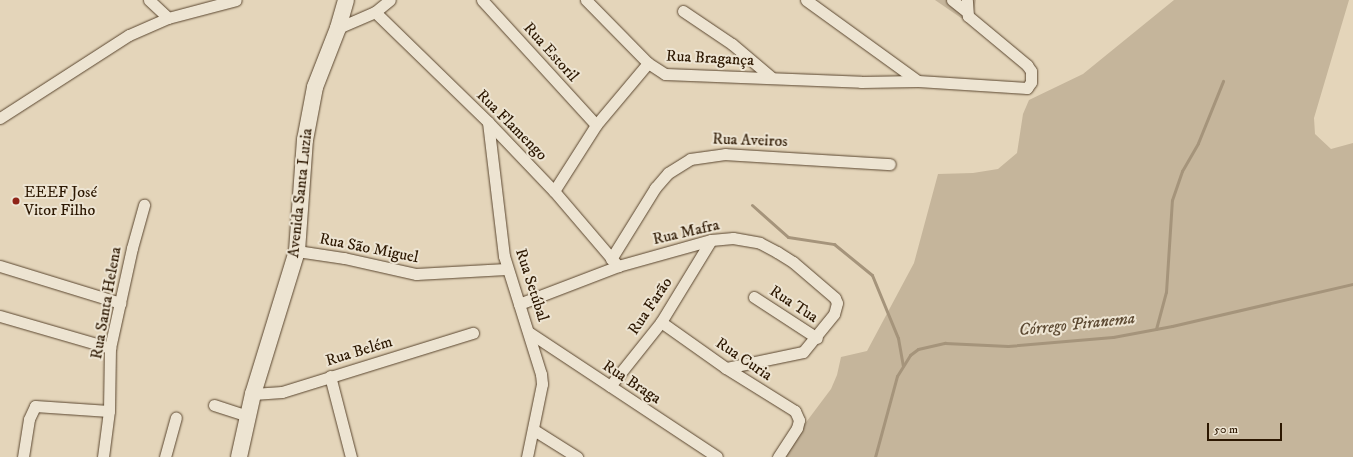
<!DOCTYPE html>
<html>
<head>
<meta charset="utf-8">
<style>
  body { margin:0 }
  #map { position:relative; width:1353px; height:457px; overflow:hidden; background:#e4d5ba; font-family:"IM FELL DW Pica",serif }
  div>[style] { position:absolute }
  .green>* { inset:0; background:#c5b59b }
  .stream>* { height:3px; margin:-1.5px; padding:0 1.5px; transform-origin:1.5px; border-radius:1.5px; background:#a5947b }
  .roads { filter:drop-shadow(0 0 1px #5a462f) drop-shadow(0 0 1px #5a462f) }
  .street>* { height:11px; margin:-5.5px; padding:0 5.5px; transform-origin:5.5px; border-radius:5.5px; background:#ede4d2 }
  .secondary>* { height:16px; margin:-8px; padding:0 8px; transform-origin:8px; border-radius:8px; background:#ede4d2 }
  .dots>* { width:11px; height:11px; translate:-50% -50%; box-sizing:border-box; border:2px solid #ede4d2; border-radius:50% }
  span { translate:-50% -50%; white-space:nowrap; text-align:center; line-height:1.15; -webkit-text-stroke:4px #ede4d2; paint-order:stroke }
  .street-label { font-size:16px; color:#2c1701 }
  .poi-label { font-size:16px; color:#2c1701 }
  .left { translate:0 -50%; text-align:left }
  .water-label { font-size:17px; color:#5c4932; font-style:italic }
  .scale { position:absolute; left:1207px; top:423px; width:75px; height:18px; box-sizing:border-box; border:2px solid #2c1701; border-top:0; padding-left:5px; font-size:12px; line-height:14px; white-space:nowrap; color:#2c1701; -webkit-text-stroke:3px #ede4d2; paint-order:stroke }
</style>
</head>
<body>
<div id="map">
  <div class="green">
    <div style="clip-path:polygon(935px 0,976px 0,972px 21px,961px 18px)"></div>
    <div style="clip-path:polygon(1174px 0,1349px 0,1314px 118px,1315px 134px,1331px 149px,1353px 143px,1353px 457px,780px 457px,831px 389px,837px 375px,841px 357px,867px 351px,914px 263px,938px 174px,973px 173px,998px 169px,1017px 153px,1023px 114px,1029px 100px,1083px 74px)"></div>
  </div>
  <div class="stream">
    <div style="left:752px;top:205px;width:48px;rotate:41.6deg"></div>
    <div style="left:788px;top:237px;width:47px;rotate:8.7deg"></div>
    <div style="left:834px;top:244px;width:49px;rotate:39.2deg"></div>
    <div style="left:872px;top:275px;width:68px;rotate:67.6deg"></div>
    <div style="left:898px;top:338px;width:28px;rotate:80deg"></div>
    <div style="left:1156px;top:329px;width:38px;rotate:-75deg"></div>
    <div style="left:1166px;top:292px;width:92px;rotate:-86.3deg"></div>
    <div style="left:1172px;top:200px;width:31px;rotate:-71deg"></div>
    <div style="left:1182px;top:171px;width:32px;rotate:-60deg"></div>
    <div style="left:1198px;top:143px;width:67px;rotate:-68deg"></div>
    <div style="left:875px;top:457px;width:84px;rotate:-74.8deg"></div>
    <div style="left:897px;top:376px;width:25px;rotate:-58deg"></div>
    <div style="left:910px;top:355px;width:10px;rotate:-37deg"></div>
    <div style="left:918px;top:349px;width:28px;rotate:-13deg"></div>
    <div style="left:945px;top:343px;width:63px;rotate:2.7deg"></div>
    <div style="left:1008px;top:346px;width:105px;rotate:-4.9deg"></div>
    <div style="left:1113px;top:337px;width:60px;rotate:-10.6deg"></div>
    <div style="left:1172px;top:326px;width:186px;rotate:-13.1deg"></div>
  </div>
  <div class="roads">
    <div class="street">
      <div style="left:149px;top:0;width:26px;rotate:43deg"></div>
      <div style="left:482px;top:0;width:169px;rotate:47.6deg"></div>
      <div style="left:586px;top:0;width:88px;rotate:45.5deg"></div>
      <div style="left:648px;top:63px;width:20px;rotate:33deg"></div>
      <div style="left:665px;top:74px;width:196px;rotate:2.3deg"></div>
      <div style="left:861px;top:82px;width:57px;rotate:-1deg"></div>
      <div style="left:918px;top:81px;width:109px;rotate:3.7deg"></div>
      <div style="left:1027px;top:88px;width:7px;rotate:-56deg"></div>
      <div style="left:1031px;top:82px;width:11px;rotate:-90deg"></div>
      <div style="left:1031px;top:71px;width:7px;rotate:-124deg"></div>
      <div style="left:1027px;top:65px;width:77px;rotate:-140.3deg"></div>
      <div style="left:968px;top:16px;width:16px;rotate:-94deg"></div>
      <div style="left:806px;top:0;width:138px;rotate:35.9deg"></div>
      <div style="left:952px;top:0;width:18px;rotate:38deg"></div>
      <div style="left:683px;top:11px;width:59px;rotate:34deg"></div>
      <div style="left:732px;top:44px;width:51px;rotate:40.2deg"></div>
      <div style="left:375px;top:12px;width:158px;rotate:44.2deg"></div>
      <div style="left:488px;top:122px;width:95px;rotate:46.3deg"></div>
      <div style="left:554px;top:191px;width:99px;rotate:49.5deg"></div>
      <div style="left:338px;top:28px;width:40px;rotate:-23.4deg"></div>
      <div style="left:375px;top:12px;width:19px;rotate:-39deg"></div>
      <div style="left:0;top:118px;width:153px;rotate:-32.8deg"></div>
      <div style="left:129px;top:35px;width:43px;rotate:-23.6deg"></div>
      <div style="left:168px;top:18px;width:70px;rotate:-14.8deg"></div>
      <div style="left:488px;top:122px;width:135px;rotate:83.2deg"></div>
      <div style="left:504px;top:256px;width:124px;rotate:72.6deg"></div>
      <div style="left:541px;top:374px;width:10px;rotate:84deg"></div>
      <div style="left:542px;top:384px;width:75px;rotate:101.6deg"></div>
      <div style="left:554px;top:191px;width:78px;rotate:-57.5deg"></div>
      <div style="left:596px;top:125px;width:81px;rotate:-50deg"></div>
      <div style="left:297px;top:251px;width:48px;rotate:8.5deg"></div>
      <div style="left:344px;top:258px;width:74px;rotate:12.5deg"></div>
      <div style="left:416px;top:274px;width:90px;rotate:-3.2deg"></div>
      <div style="left:611px;top:259px;width:84px;rotate:-58.2deg"></div>
      <div style="left:655px;top:188px;width:20px;rotate:-49deg"></div>
      <div style="left:668px;top:173px;width:26px;rotate:-32deg"></div>
      <div style="left:690px;top:159px;width:35px;rotate:-8deg"></div>
      <div style="left:725px;top:154px;width:165px;rotate:3.5deg"></div>
      <div style="left:0;top:266px;width:126px;rotate:17.1deg"></div>
      <div style="left:754px;top:297px;width:75px;rotate:33.1deg"></div>
      <div style="left:519px;top:304px;width:106px;rotate:-21deg"></div>
      <div style="left:618px;top:266px;width:97px;rotate:-15.6deg"></div>
      <div style="left:711px;top:240px;width:22px;rotate:-5deg"></div>
      <div style="left:733px;top:238px;width:27px;rotate:10deg"></div>
      <div style="left:760px;top:243px;width:19px;rotate:28deg"></div>
      <div style="left:777px;top:252px;width:19px;rotate:32deg"></div>
      <div style="left:793px;top:262px;width:55px;rotate:40.6deg"></div>
      <div style="left:835px;top:298px;width:5px;rotate:68deg"></div>
      <div style="left:837px;top:303px;width:11px;rotate:105deg"></div>
      <div style="left:834px;top:314px;width:49px;rotate:129.2deg"></div>
      <div style="left:803px;top:352px;width:79px;rotate:168.3deg"></div>
      <div style="left:0;top:316px;width:115px;rotate:16.2deg"></div>
      <div style="left:661px;top:322px;width:80px;rotate:35.3deg"></div>
      <div style="left:726px;top:368px;width:81px;rotate:31.9deg"></div>
      <div style="left:795px;top:411px;width:10px;rotate:66deg"></div>
      <div style="left:799px;top:420px;width:8px;rotate:104deg"></div>
      <div style="left:797px;top:428px;width:35px;rotate:123deg"></div>
      <div style="left:530px;top:333px;width:224px;rotate:33.5deg"></div>
      <div style="left:330px;top:376px;width:84px;rotate:75.5deg"></div>
      <div style="left:610px;top:386px;width:82px;rotate:-51.4deg"></div>
      <div style="left:661px;top:322px;width:96px;rotate:-58.6deg"></div>
      <div style="left:253px;top:394px;width:29px;rotate:-4deg"></div>
      <div style="left:282px;top:392px;width:200px;rotate:-17.2deg"></div>
      <div style="left:214px;top:405px;width:36px;rotate:18deg"></div>
      <div style="left:534px;top:430px;width:51px;rotate:32.1deg"></div>
      <div style="left:23px;top:457px;width:38px;rotate:-81deg"></div>
      <div style="left:29px;top:419px;width:14px;rotate:-65deg"></div>
      <div style="left:35px;top:406px;width:74px;rotate:3.9deg"></div>
      <div style="left:103px;top:457px;width:46px;rotate:-82.6deg"></div>
      <div style="left:109px;top:411px;width:63px;rotate:-89.1deg"></div>
      <div style="left:110px;top:348px;width:102px;rotate:-77.6deg"></div>
      <div style="left:132px;top:248px;width:45px;rotate:-74.4deg"></div>
      <div style="left:165px;top:457px;width:41px;rotate:-74.6deg"></div>
    </div>
    <div class="secondary">
      <div style="left:239px;top:457px;width:65px;rotate:-77.5deg"></div>
      <div style="left:253px;top:394px;width:150px;rotate:-72.9deg"></div>
      <div style="left:297px;top:251px;width:111px;rotate:-85.9deg"></div>
      <div style="left:305px;top:140px;width:54px;rotate:-79.3deg"></div>
      <div style="left:315px;top:87px;width:63px;rotate:-68.7deg"></div>
      <div style="left:338px;top:28px;width:29px;rotate:-74deg"></div>
    </div>
  </div>
  <div class="dots">
    <div style="left:16px;top:201px;background:#8f2418"></div>
  </div>
  <div class="street-label">
    <span style="left:551px;top:52px;rotate:48deg">Rua Estoril</span>
    <span style="left:710px;top:58px;rotate:3deg">Rua Bragança</span>
    <span style="left:512px;top:125px;rotate:45deg">Rua Flamengo</span>
    <span style="left:750px;top:140px;rotate:2deg">Rua Aveiros</span>
    <span style="left:300px;top:193px;rotate:-84deg">Avenida Santa Luzia</span>
    <span style="left:686px;top:232px;rotate:-13deg">Rua Mafra</span>
    <span style="left:369px;top:248px;rotate:11deg">Rua São Miguel</span>
    <span style="left:532px;top:285px;rotate:72deg">Rua Setúbal</span>
    <span style="left:106px;top:303px;rotate:-80deg">Rua Santa Helena</span>
    <span style="left:794px;top:304px;rotate:33deg">Rua Tua</span>
    <span style="left:650px;top:306px;rotate:-56deg">Rua Farão</span>
    <span style="left:359px;top:351px;rotate:-17deg">Rua Belém</span>
    <span style="left:744px;top:359px;rotate:34deg">Rua Curia</span>
    <span style="left:632px;top:382px;rotate:33deg">Rua Braga</span>
  </div>
  <div class="poi-label">
    <span class="left" style="left:24px;top:201px">EEEF José<br>Vitor Filho</span>
  </div>
  <div class="water-label">
    <span style="left:1077px;top:325px;rotate:-6deg">Córrego Piranema</span>
  </div>
  <div class="scale">50 m</div>
</div>
</body>
</html>
